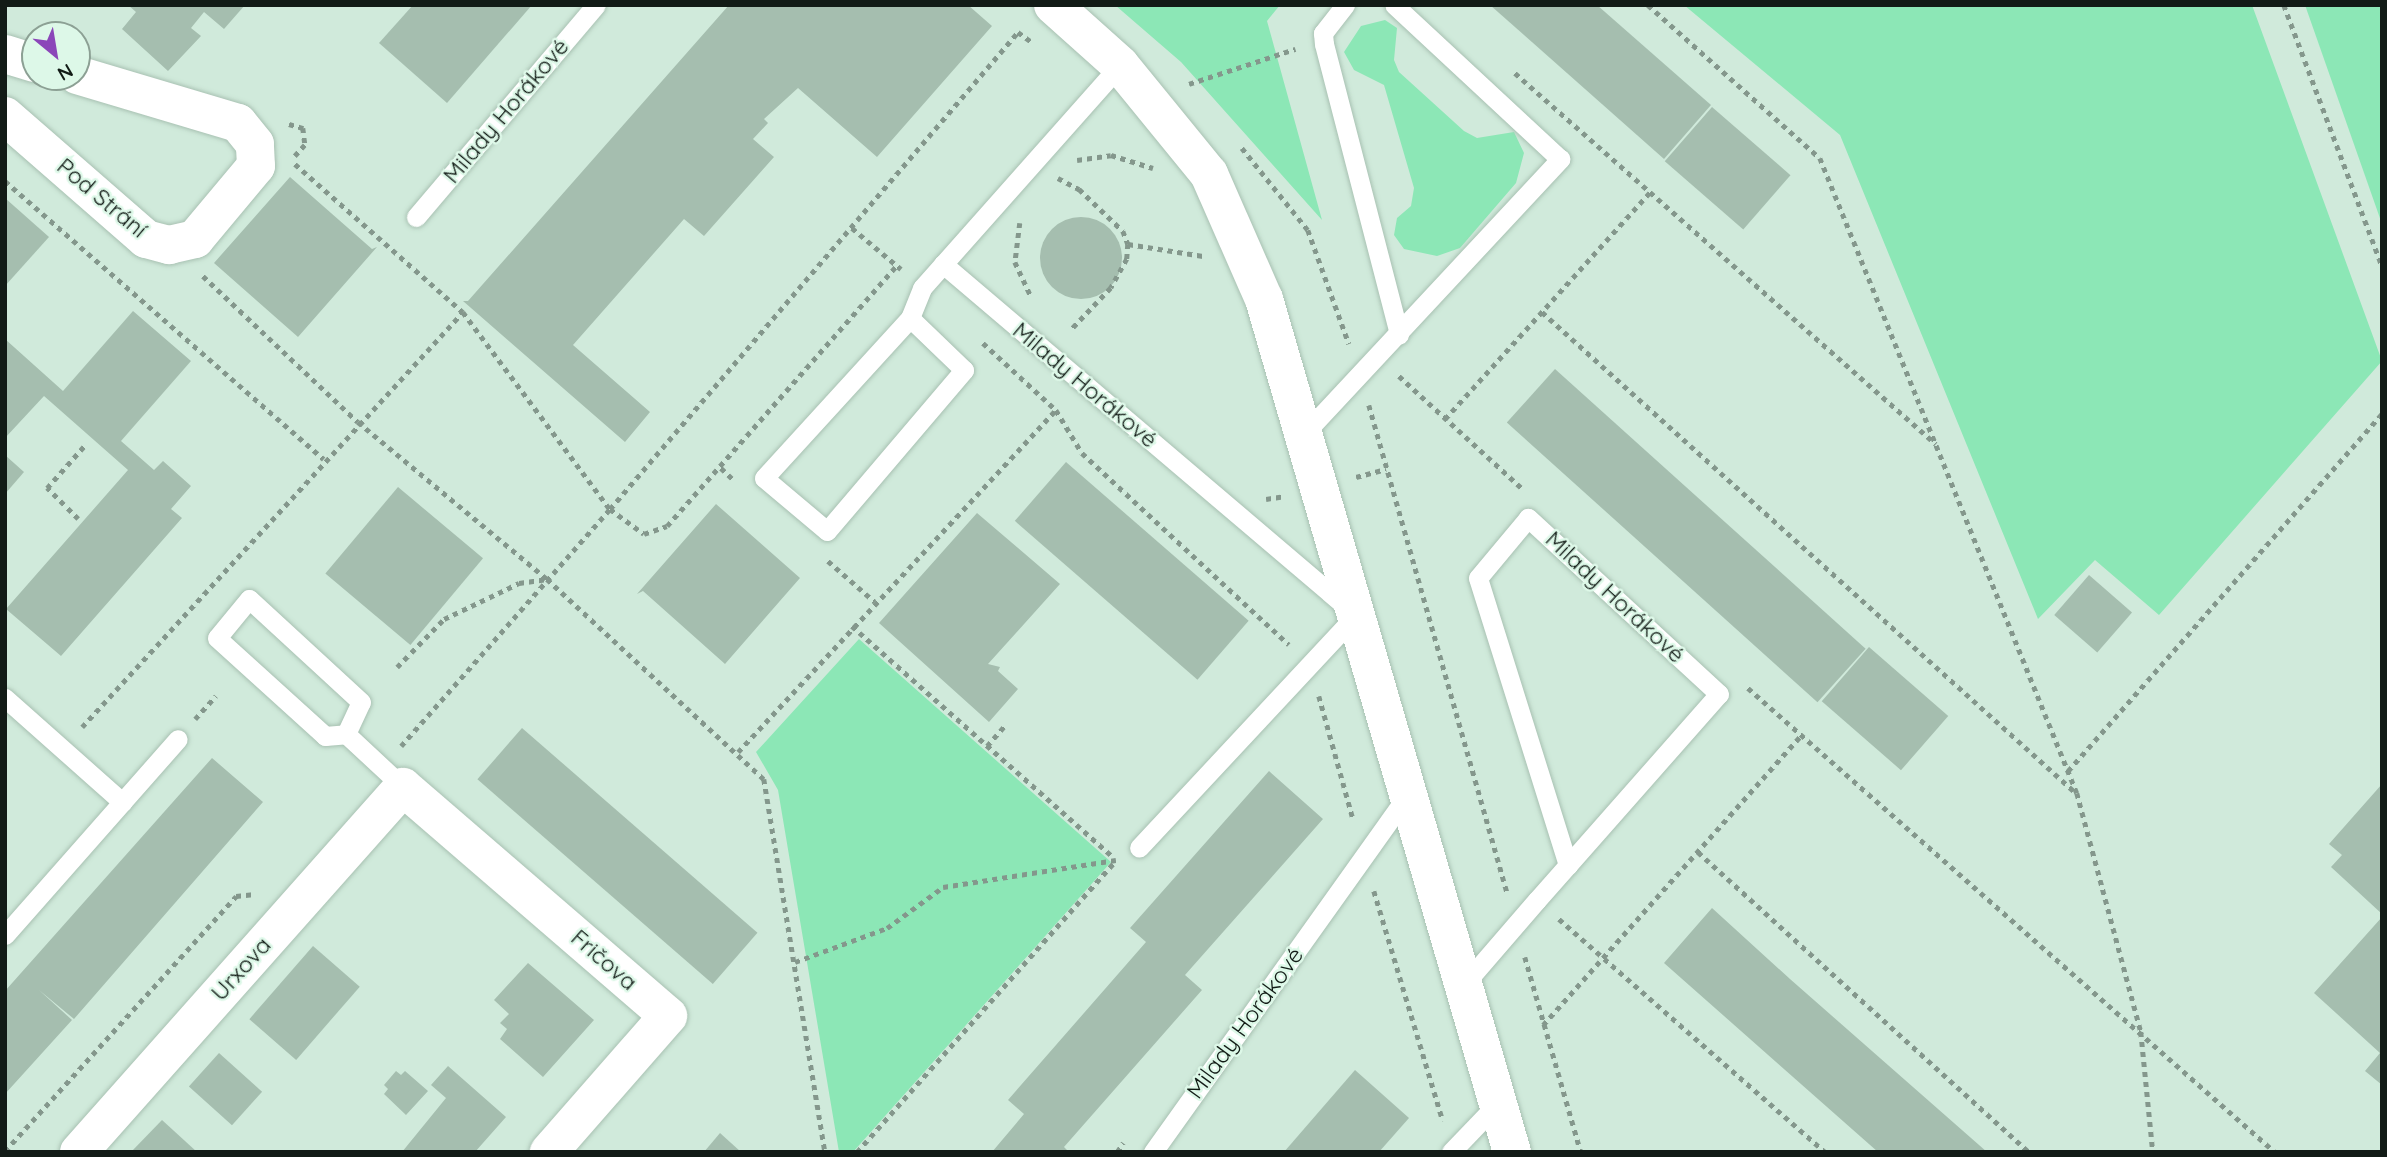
<!DOCTYPE html>
<html>
<head>
<meta charset="utf-8">
<style>
  body { margin:0 }
  #map { position:relative; width:2387px; height:1157px; overflow:hidden; background:#d0eadb; font-family:Quicksand,sans-serif }
  div>[style] { position:absolute }
  .green>* { inset:0; background:#8ce7b6 }
  .building>* { inset:0; background:#a5beaf; transform-origin:0 0 }
  .round { border-radius:50% }
  .path>* { height:4.5px; margin-top:-2.25px; transform-origin:0; background:repeating-linear-gradient(90deg,#84978c 0 5px,transparent 0 10px) }
  .roads { filter:drop-shadow(0 0 2px #a8c1b2) drop-shadow(0 0 2px #a8c1b2) }
  .service>* { height:19px; margin:-9.5px; padding:0 9.5px; transform-origin:9.5px; border-radius:9.5px; background:#fff }
  .minor>* { height:38px; margin:-19px; padding:0 19px; transform-origin:19px; border-radius:19px; background:#fff }
  span { translate:-50% -50%; white-space:nowrap; text-align:center; line-height:1.15; -webkit-text-stroke:5px #ddf8e8; paint-order:stroke }
  .street-label { font-size:23px; color:#121b16 }
  .frame { position:absolute; inset:0; border:7px solid #121b16; pointer-events:none }
  .north { position:absolute; left:21px; top:21px; width:70px; height:70px; box-sizing:border-box; background:#ddf8e8; border:2px solid #8ca094; border-radius:50%; rotate:150deg; font-size:19px; font-weight:700; line-height:28px; text-align:center; color:#121b16 }
  .north::after { content:''; display:block; margin:auto; width:24px; height:32px; background:#8b46b9; clip-path:polygon(50% 0,100% 100%,50% 72%,0 100%) }
</style>
</head>
<body>
<div id="map">
  <div class="green">
    <div style="clip-path:polygon(1115px 5px,1280px 5px,1267px 21px,1322px 220px,1181px 62px)"></div>
    <div style="clip-path:polygon(1684px 5px,2252px 5px,2382px 361px,2159px 615px,2095px 560px,2038px 619px,1840px 135px)"></div>
    <div style="clip-path:polygon(2305px 5px,2382px 5px,2382px 224px)"></div>
    <div style="clip-path:polygon(1385px 20px,1397px 28px,1394px 60px,1399px 72px,1464px 131px,1477px 138px,1514px 132px,1524px 153px,1516px 183px,1460px 248px,1437px 256px,1404px 249px,1394px 235px,1397px 218px,1411px 206px,1414px 188px,1384px 85px,1354px 70px,1344px 52px,1361px 26px)"></div>
    <div style="clip-path:polygon(859px 639px,1111px 862px,853px 1152px,839px 1152px,778px 790px,756px 752px)"></div>
  </div>
  <div class="building">
    <div style="clip-path:polygon(128px 5px,245px 5px,224px 29px,204px 12px,191px 28px,201px 36px,168px 71px,122px 29px,136px 12px)"></div>
    <div style="clip-path:polygon(413px 5px,532px 5px,447px 103px,379px 43px)"></div>
    <div style="clip-path:polygon(729px 5px,968px 5px,992px 26px,877px 157px,798px 88px,764px 119px,768px 123px,753px 139px,774px 157px,704px 236px,684px 219px,573px 345px,650px 412px,625px 442px,463px 301px,468px 301px)"></div>
    <div style="clip-path:polygon(1490px 5px,1597px 5px,1711px 105px,1664px 159px)"></div>
    <div style="left:1712px;top:107px;width:104px;height:72px;rotate:41deg"></div>
    <div style="clip-path:polygon(290px 177px,372px 249px,377px 247px,298px 337px,214px 263px)"></div>
    <div style="clip-path:polygon(5px 198px,49px 237px,5px 286px)"></div>
    <div class="round" style="left:1040px;top:217px;width:82px;height:82px"></div>
    <div style="clip-path:polygon(133px 311px,191px 361px,121px 441px,154px 470px,163px 461px,191px 486px,171px 509px,182px 518px,61px 656px,6px 609px,128px 470px,44px 396px,5px 438px,5px 339px,63px 391px)"></div>
    <div style="left:1555px;top:369px;width:418px;height:72px;rotate:42deg"></div>
    <div style="clip-path:polygon(5px 455px,24px 472px,5px 494px)"></div>
    <div style="left:1066px;top:462px;width:242px;height:78px;rotate:41deg"></div>
    <div style="left:398px;top:487px;width:111px;height:113px;rotate:40deg"></div>
    <div style="clip-path:polygon(716px 504px,800px 578px,725px 664px,643px 591px,637px 594px)"></div>
    <div style="clip-path:polygon(977px 513px,1060px 584px,988px 664px,1000px 667px,998px 671px,1018px 689px,989px 722px,879px 623px)"></div>
    <div style="left:2089px;top:575px;width:57px;height:53px;rotate:41deg"></div>
    <div style="left:1869px;top:647px;width:105px;height:72px;rotate:41deg"></div>
    <div style="left:522px;top:728px;width:312px;height:68px;rotate:41deg"></div>
    <div style="clip-path:polygon(212px 758px,263px 802px,74px 1019px,39px 990px,72px 1020px,5px 1094px,5px 991px)"></div>
    <div style="clip-path:polygon(1269px 771px,1323px 819px,1185px 975px,1202px 990px,1064px 1147px,1069px 1152px,992px 1152px,1024px 1114px,1008px 1100px,1146px 942px,1130px 928px)"></div>
    <div style="clip-path:polygon(2382px 784px,2382px 914px,2331px 867px,2342px 855px,2329px 844px)"></div>
    <div style="clip-path:polygon(1712px 908px,1790px 979px,1987px 1152px,1878px 1152px,1664px 963px)"></div>
    <div style="clip-path:polygon(2382px 917px,2382px 1085px,2365px 1071px,2380px 1053px,2314px 993px)"></div>
    <div style="left:313px;top:946px;width:62px;height:97px;rotate:41deg"></div>
    <div style="clip-path:polygon(528px 963px,594px 1020px,543px 1077px,500px 1039px,507px 1029px,500px 1023px,509px 1014px,494px 1000px)"></div>
    <div style="left:219px;top:1053px;width:58px;height:45px;rotate:42deg"></div>
    <div style="clip-path:polygon(448px 1066px,506px 1117px,475px 1152px,402px 1152px,446px 1098px,431px 1085px)"></div>
    <div style="clip-path:polygon(1355px 1070px,1409px 1118px,1379px 1152px,1284px 1152px)"></div>
    <div style="clip-path:polygon(396px 1071px,401px 1075px,405px 1071px,428px 1091px,406px 1115px,384px 1094px,388px 1089px,384px 1085px)"></div>
    <div style="clip-path:polygon(162px 1120px,197px 1152px,131px 1152px)"></div>
    <div style="clip-path:polygon(720px 1133px,741px 1152px,704px 1152px)"></div>
  </div>
  <div class="path">
    <div style="left:1648px;top:5px;width:230px;rotate:41.7deg"></div>
    <div style="left:1820px;top:158px;width:685px;rotate:67.97deg"></div>
    <div style="left:2077px;top:793px;width:247px;rotate:75deg"></div>
    <div style="left:2141px;top:1032px;width:121px;rotate:84.3deg"></div>
    <div style="left:2284px;top:5px;width:279px;rotate:69.4deg"></div>
    <div style="left:1515px;top:73px;width:561px;rotate:41.39deg"></div>
    <div style="left:1189px;top:84px;width:112px;rotate:-18.3deg"></div>
    <div style="left:289px;top:124px;width:15px;rotate:16deg"></div>
    <div style="left:303px;top:128px;width:17px;rotate:83deg"></div>
    <div style="left:305px;top:145px;width:15px;rotate:132deg"></div>
    <div style="left:1242px;top:148px;width:105px;rotate:51.2deg"></div>
    <div style="left:1308px;top:230px;width:121px;rotate:70.2deg"></div>
    <div style="left:1077px;top:160px;width:34px;rotate:-8deg"></div>
    <div style="left:1111px;top:155px;width:44px;rotate:17.2deg"></div>
    <div style="left:295px;top:164px;width:224px;rotate:41.4deg"></div>
    <div style="left:463px;top:312px;width:246px;rotate:53.3deg"></div>
    <div style="left:610px;top:509px;width:628px;rotate:-49.46deg"></div>
    <div style="left:1018px;top:32px;width:17px;rotate:36deg"></div>
    <div style="left:1058px;top:178px;width:24px;rotate:28deg"></div>
    <div style="left:1079px;top:189px;width:61px;rotate:43.7deg"></div>
    <div style="left:1123px;top:231px;width:14px;rotate:69deg"></div>
    <div style="left:1128px;top:244px;width:15px;rotate:94deg"></div>
    <div style="left:1127px;top:259px;width:33px;rotate:119deg"></div>
    <div style="left:1111px;top:288px;width:59px;rotate:133.6deg"></div>
    <div style="left:5px;top:181px;width:423px;rotate:41.1deg"></div>
    <div style="left:1020px;top:223px;width:39px;rotate:97deg"></div>
    <div style="left:1015px;top:262px;width:38px;rotate:65deg"></div>
    <div style="left:852px;top:228px;width:64px;rotate:39.9deg"></div>
    <div style="left:1128px;top:244px;width:76px;rotate:9.1deg"></div>
    <div style="left:203px;top:276px;width:213px;rotate:43.3deg"></div>
    <div style="left:358px;top:422px;width:246px;rotate:39.7deg"></div>
    <div style="left:547px;top:579px;width:295px;rotate:42.7deg"></div>
    <div style="left:764px;top:779px;width:378px;rotate:80.7deg"></div>
    <div style="left:1542px;top:312px;width:719px;rotate:42.01deg"></div>
    <div style="left:983px;top:343px;width:99px;rotate:42.5deg"></div>
    <div style="left:1056px;top:410px;width:50px;rotate:58.8deg"></div>
    <div style="left:1082px;top:453px;width:282px;rotate:42.8deg"></div>
    <div style="left:1399px;top:376px;width:169px;rotate:42.4deg"></div>
    <div style="left:1369px;top:405px;width:506px;rotate:74.18deg"></div>
    <div style="left:1445px;top:419px;width:306px;rotate:-47.9deg"></div>
    <div style="left:721px;top:468px;width:18px;rotate:43deg"></div>
    <div style="left:1356px;top:477px;width:31px;rotate:-15deg"></div>
    <div style="left:1266px;top:499px;width:18px;rotate:-9deg"></div>
    <div style="left:78px;top:519px;width:44px;rotate:-135deg"></div>
    <div style="left:47px;top:488px;width:57px;rotate:-48.5deg"></div>
    <div style="left:828px;top:561px;width:62px;rotate:41.1deg"></div>
    <div style="left:852px;top:626px;width:346px;rotate:41.5deg"></div>
    <div style="left:397px;top:667px;width:67px;rotate:-45.6deg"></div>
    <div style="left:444px;top:619px;width:83px;rotate:-25.6deg"></div>
    <div style="left:519px;top:583px;width:27px;rotate:-8deg"></div>
    <div style="left:1748px;top:688px;width:702px;rotate:41.36deg"></div>
    <div style="left:1319px;top:696px;width:128px;rotate:74.5deg"></div>
    <div style="left:195px;top:719px;width:31px;rotate:-48deg"></div>
    <div style="left:82px;top:727px;width:563px;rotate:-47.45deg"></div>
    <div style="left:401px;top:746px;width:316px;rotate:-48.6deg"></div>
    <div style="left:610px;top:509px;width:42px;rotate:36.3deg"></div>
    <div style="left:644px;top:534px;width:24px;rotate:-19deg"></div>
    <div style="left:667px;top:526px;width:348px;rotate:-48.6deg"></div>
    <div style="left:987px;top:746px;width:29px;rotate:-49deg"></div>
    <div style="left:738px;top:752px;width:467px;rotate:-47.1deg"></div>
    <div style="left:2068px;top:771px;width:476px;rotate:-48.7deg"></div>
    <div style="left:1698px;top:852px;width:447px;rotate:42.2deg"></div>
    <div style="left:1374px;top:891px;width:240px;rotate:73.3deg"></div>
    <div style="left:1559px;top:919px;width:354px;rotate:41.2deg"></div>
    <div style="left:1525px;top:957px;width:203px;rotate:74deg"></div>
    <div style="left:795px;top:962px;width:98px;rotate:-20.3deg"></div>
    <div style="left:887px;top:928px;width:69px;rotate:-36.2deg"></div>
    <div style="left:943px;top:887px;width:175px;rotate:-8.9deg"></div>
    <div style="left:1543px;top:1025px;width:388px;rotate:-48.3deg"></div>
    <div style="left:5px;top:1151px;width:344px;rotate:-47.8deg"></div>
    <div style="left:236px;top:896px;width:19px;rotate:-6deg"></div>
    <div style="left:857px;top:1152px;width:389px;rotate:-48.4deg"></div>
    <div style="left:1117px;top:1152px;width:11px;rotate:-56deg"></div>
  </div>
  <div class="roads">
    <div class="service">
      <div style="left:1345px;top:5px;width:36px;rotate:128deg"></div>
      <div style="left:1323px;top:33px;width:11px;rotate:85deg"></div>
      <div style="left:1324px;top:44px;width:300px;rotate:75.5deg"></div>
      <div style="left:416px;top:217px;width:278px;rotate:-49.7deg"></div>
      <div style="left:943px;top:264px;width:542px;rotate:40.36deg"></div>
      <div style="left:1356px;top:615px;width:318px;rotate:133deg"></div>
      <div style="left:910px;top:318px;width:75px;rotate:43.9deg"></div>
      <div style="left:964px;top:370px;width:211px;rotate:130.4deg"></div>
      <div style="left:827px;top:531px;width:82px;rotate:-139.9deg"></div>
      <div style="left:764px;top:478px;width:217px;rotate:-47.6deg"></div>
      <div style="left:910px;top:318px;width:32px;rotate:-68deg"></div>
      <div style="left:922px;top:288px;width:298px;rotate:-48.4deg"></div>
      <div style="left:1302px;top:436px;width:379px;rotate:-47deg"></div>
      <div style="left:1560px;top:159px;width:226px;rotate:-137.1deg"></div>
      <div style="left:5px;top:698px;width:157px;rotate:41.6deg"></div>
      <div style="left:346px;top:734px;width:35px;rotate:-65deg"></div>
      <div style="left:361px;top:702px;width:152px;rotate:-137.4deg"></div>
      <div style="left:249px;top:599px;width:50px;rotate:129.4deg"></div>
      <div style="left:217px;top:638px;width:146px;rotate:42.2deg"></div>
      <div style="left:325px;top:736px;width:21px;rotate:-5deg"></div>
      <div style="left:346px;top:734px;width:78px;rotate:42.9deg"></div>
      <div style="left:5px;top:935px;width:261px;rotate:-48.6deg"></div>
      <div style="left:1467px;top:981px;width:107px;rotate:-49.2deg"></div>
      <div style="left:1537px;top:900px;width:47px;rotate:-48.5deg"></div>
      <div style="left:1568px;top:865px;width:228px;rotate:-48.6deg"></div>
      <div style="left:1719px;top:694px;width:260px;rotate:-137.3deg"></div>
      <div style="left:1528px;top:518px;width:78px;rotate:129.8deg"></div>
      <div style="left:1478px;top:578px;width:301px;rotate:72.6deg"></div>
      <div style="left:1153px;top:1152px;width:440px;rotate:-54.5deg"></div>
      <div style="left:1451px;top:1152px;width:68px;rotate:-46.2deg"></div>
    </div>
    <div class="minor">
      <div style="left:1053px;top:5px;width:90px;rotate:41.8deg"></div>
      <div style="left:1120px;top:65px;width:141px;rotate:50.8deg"></div>
      <div style="left:1209px;top:174px;width:137px;rotate:66.3deg"></div>
      <div style="left:1264px;top:299px;width:888px;rotate:73.79deg"></div>
      <div style="left:5px;top:54px;width:31px;rotate:17deg"></div>
      <div style="left:5px;top:116px;width:187px;rotate:41.1deg"></div>
      <div style="left:146px;top:239px;width:24px;rotate:15deg"></div>
      <div style="left:169px;top:245px;width:27px;rotate:-13deg"></div>
      <div style="left:195px;top:239px;width:95px;rotate:-50.1deg"></div>
      <div style="left:256px;top:166px;width:22px;rotate:-93deg"></div>
      <div style="left:255px;top:144px;width:27px;rotate:-129deg"></div>
      <div style="left:238px;top:123px;width:168px;rotate:-163.4deg"></div>
      <div style="left:79px;top:1152px;width:488px;rotate:-48.4deg"></div>
      <div style="left:403px;top:787px;width:350px;rotate:40.8deg"></div>
      <div style="left:668px;top:1016px;width:181px;rotate:131.2deg"></div>
    </div>
  </div>
  <div class="street-label">
    <span style="left:506px;top:111px;rotate:-50deg">Milady Horákové</span>
    <span style="left:102px;top:198px;rotate:40deg">Pod Strání</span>
    <span style="left:1085px;top:385px;rotate:40deg">Milady Horákové</span>
    <span style="left:1615px;top:597px;rotate:43deg">Milady Horákové</span>
    <span style="left:604px;top:960px;rotate:41deg">Fričova</span>
    <span style="left:241px;top:969px;rotate:-48deg">Urxova</span>
    <span style="left:1245px;top:1023px;rotate:-54deg">Milady Horákové</span>
  </div>
  <div class="frame"></div>
  <div class="north">N</div>
</div>
</body>
</html>
